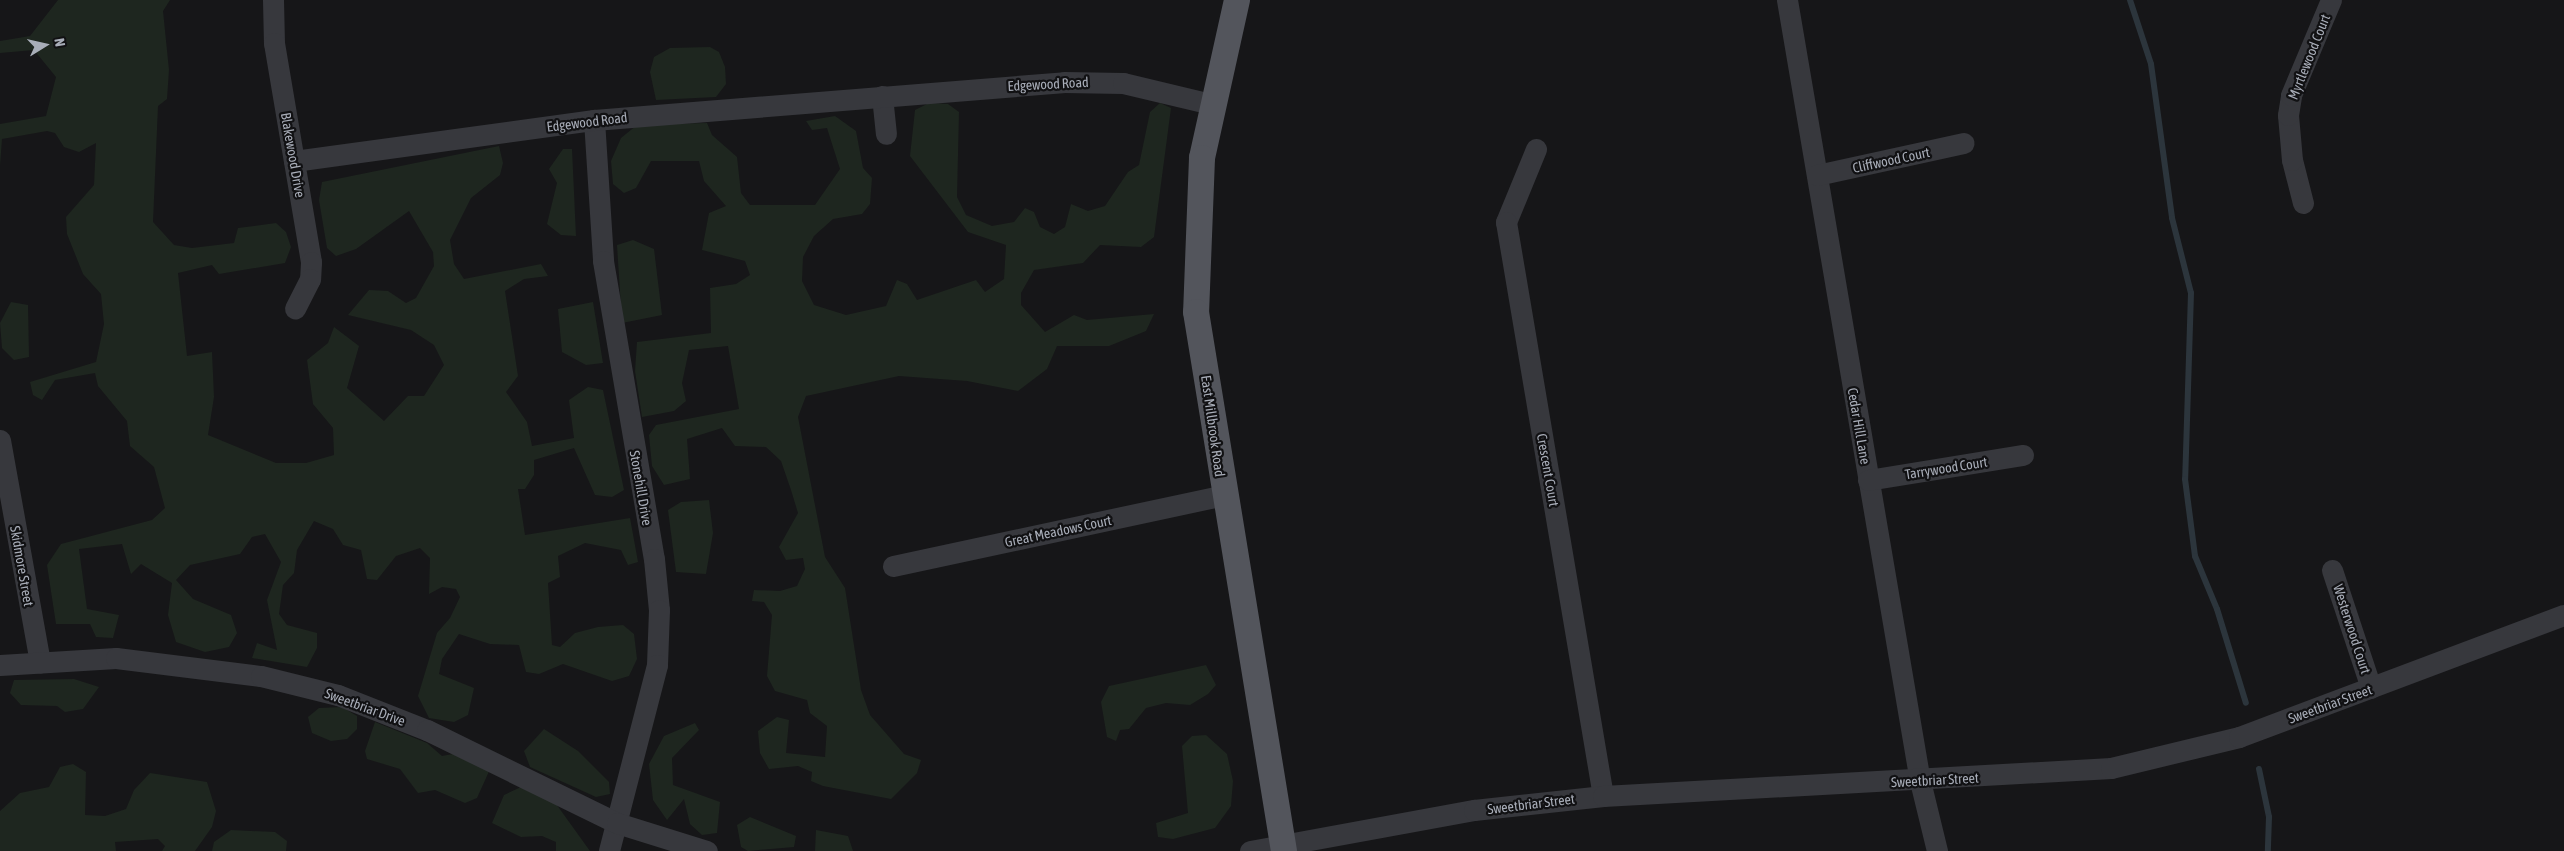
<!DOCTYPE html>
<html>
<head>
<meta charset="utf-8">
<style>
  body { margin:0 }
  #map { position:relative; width:2564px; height:851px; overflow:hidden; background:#161618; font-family:"Asap Condensed",sans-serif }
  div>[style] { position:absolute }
  .green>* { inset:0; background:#1e261f }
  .stream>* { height:6px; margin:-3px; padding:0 3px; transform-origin:3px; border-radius:3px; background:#2c353c }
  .minor>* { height:21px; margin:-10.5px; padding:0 10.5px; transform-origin:10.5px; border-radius:10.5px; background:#37383d }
  .major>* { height:26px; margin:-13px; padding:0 13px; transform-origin:13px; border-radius:13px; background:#53555c }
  span { translate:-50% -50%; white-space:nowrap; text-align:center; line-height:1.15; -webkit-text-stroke:4.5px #111113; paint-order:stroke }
  .street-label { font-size:14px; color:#a8adb8 }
  .north { position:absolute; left:20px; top:20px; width:50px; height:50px; -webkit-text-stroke:4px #111113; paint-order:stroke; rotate:80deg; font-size:14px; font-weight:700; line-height:20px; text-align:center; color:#a8adb8 }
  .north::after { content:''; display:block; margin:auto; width:18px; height:22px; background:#a8adb8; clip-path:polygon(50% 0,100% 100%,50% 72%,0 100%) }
</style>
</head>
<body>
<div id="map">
  <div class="green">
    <div style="clip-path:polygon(58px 0,170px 0,163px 11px,169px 70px,167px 99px,158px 106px,153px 222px,174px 245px,192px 248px,234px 243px,238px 228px,276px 223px,286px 232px,291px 247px,285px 263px,219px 274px,212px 265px,178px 273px,187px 356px,212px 352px,214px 397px,208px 435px,276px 463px,306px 463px,334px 455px,333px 428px,313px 404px,307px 360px,328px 343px,334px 327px,359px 346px,347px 388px,384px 421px,408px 396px,424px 396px,444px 365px,434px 345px,411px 330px,348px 315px,369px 290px,388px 291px,406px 303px,416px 298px,434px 266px,433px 252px,409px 211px,356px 249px,336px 256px,327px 248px,319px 200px,322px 182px,499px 146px,503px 163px,500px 175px,471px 198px,450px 240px,454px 264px,464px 279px,541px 264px,548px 276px,524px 279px,505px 291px,518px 376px,506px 392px,527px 422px,532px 446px,574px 438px,569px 400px,588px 387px,603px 390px,624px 490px,612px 497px,595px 495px,574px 448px,534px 460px,534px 475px,525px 489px,518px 489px,525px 535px,630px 518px,638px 562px,628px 565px,621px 550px,585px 543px,558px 556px,560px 577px,548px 583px,552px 645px,560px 647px,575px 633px,598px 627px,623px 625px,634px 634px,637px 659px,629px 676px,612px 681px,563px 664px,539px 674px,526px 672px,519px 645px,490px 644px,459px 634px,442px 659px,439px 674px,474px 688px,468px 715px,454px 722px,429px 718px,418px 696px,437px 633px,450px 618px,460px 597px,456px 589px,442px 587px,429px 594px,430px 558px,420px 548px,396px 556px,377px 580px,367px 579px,361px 550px,343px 545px,333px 529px,314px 521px,297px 550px,294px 573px,283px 585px,279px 614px,287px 625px,317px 633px,317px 648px,307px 667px,252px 658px,257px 643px,277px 650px,267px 600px,281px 562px,265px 534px,252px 537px,240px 554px,190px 565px,176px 580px,193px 599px,231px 615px,237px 633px,229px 647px,205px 652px,176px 642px,168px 615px,172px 583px,141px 564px,131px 574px,122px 544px,79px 549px,87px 609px,119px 615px,113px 638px,96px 637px,90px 624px,56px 624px,47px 565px,61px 544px,152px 520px,165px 508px,154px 467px,130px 446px,127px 421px,98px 386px,95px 373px,55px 380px,42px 400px,33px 395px,30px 382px,96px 362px,104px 324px,101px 294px,83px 274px,67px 234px,66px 217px,94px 185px,96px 143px,79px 152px,64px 147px,55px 133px,47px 131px,2px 139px,0 166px,0 124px,46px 116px,56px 77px,34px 50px,0 53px,0 41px,30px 36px)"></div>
    <div style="clip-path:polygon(710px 47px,719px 52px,725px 67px,726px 84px,716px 97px,656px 100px,650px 72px,654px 57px,670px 48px)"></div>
    <div style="clip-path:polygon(929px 103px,948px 104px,959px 112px,957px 197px,966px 215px,992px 226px,1014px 222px,1025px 208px,1034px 212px,1040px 227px,1054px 234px,1065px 227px,1071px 204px,1088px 211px,1105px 206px,1128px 172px,1139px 165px,1150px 112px,1160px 103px,1171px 108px,1154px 237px,1141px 247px,1100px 245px,1083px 263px,1034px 270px,1021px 293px,1021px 305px,1045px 332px,1074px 315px,1087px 320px,1154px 314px,1146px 331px,1109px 346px,1057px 346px,1047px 369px,1018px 391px,967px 381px,899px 376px,806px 396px,798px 417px,825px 557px,845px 588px,861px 690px,870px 715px,904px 754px,921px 760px,917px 773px,891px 799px,823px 786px,811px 781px,812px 772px,798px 766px,769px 769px,760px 753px,758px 731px,777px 717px,789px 720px,786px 753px,825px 757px,827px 726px,810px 713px,807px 700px,775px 691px,767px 676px,772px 615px,764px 602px,752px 601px,754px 590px,780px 591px,797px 586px,805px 569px,803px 558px,786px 560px,779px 547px,798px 513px,791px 490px,781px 461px,766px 447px,735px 446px,722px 428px,687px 439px,690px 479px,664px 485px,652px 466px,649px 435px,656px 425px,739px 409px,728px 346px,689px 350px,682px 383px,686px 401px,674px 411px,642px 417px,635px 371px,637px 342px,711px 333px,710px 288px,736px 284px,750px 275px,745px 261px,702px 250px,709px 213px,726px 206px,704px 181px,699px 161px,651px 161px,636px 188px,624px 193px,613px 184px,611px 161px,621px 138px,637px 125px,707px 123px,712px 135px,737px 157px,741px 193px,750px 205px,815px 205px,840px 169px,827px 128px,812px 130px,806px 121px,835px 116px,856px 131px,863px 168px,872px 178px,870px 204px,862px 214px,833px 219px,814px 236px,803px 257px,802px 281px,814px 305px,846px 315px,886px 306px,897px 280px,907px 284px,917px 300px,976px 280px,985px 292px,1004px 279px,1006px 245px,968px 232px,910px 156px,915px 110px)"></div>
    <div style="clip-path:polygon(563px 149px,572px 149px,576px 236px,561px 235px,547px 224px,557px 183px,549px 169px)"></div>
    <div style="clip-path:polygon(633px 240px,654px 249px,662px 315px,622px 323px,617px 245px)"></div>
    <div style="clip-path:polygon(11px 302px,28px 305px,29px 357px,14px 360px,2px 348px,0 323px)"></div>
    <div style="clip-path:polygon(593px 302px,603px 363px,586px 365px,562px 352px,558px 309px)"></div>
    <div style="clip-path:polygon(709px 500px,713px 533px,706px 574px,676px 572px,668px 510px,681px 502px)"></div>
    <div style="clip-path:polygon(1206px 665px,1216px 685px,1208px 694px,1190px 705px,1166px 703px,1146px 708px,1129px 729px,1120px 730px,1116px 741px,1107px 737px,1101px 702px,1109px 686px)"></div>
    <div style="clip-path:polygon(74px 679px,99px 687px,83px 709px,65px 712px,57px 706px,21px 705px,10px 693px,14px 680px)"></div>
    <div style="clip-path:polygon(342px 707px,357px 716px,357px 729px,347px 739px,331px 741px,312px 733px,308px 717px,319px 708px)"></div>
    <div style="clip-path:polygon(375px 722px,427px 743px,442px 756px,453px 754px,491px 767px,477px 798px,465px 803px,435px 790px,418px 793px,400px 769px,367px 759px,365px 751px)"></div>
    <div style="clip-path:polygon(695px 723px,699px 730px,672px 758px,673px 785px,720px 802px,717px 833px,702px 835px,690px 824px,684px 799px,667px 820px,653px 800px,649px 764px,664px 736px)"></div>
    <div style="clip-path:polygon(544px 729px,578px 751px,609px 782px,610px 794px,596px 797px,530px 767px,524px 751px)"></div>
    <div style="clip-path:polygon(1206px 735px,1227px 754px,1233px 781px,1231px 806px,1215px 828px,1173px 839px,1158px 837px,1156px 823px,1188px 813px,1182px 746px,1192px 736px)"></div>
    <div style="clip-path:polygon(73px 764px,86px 772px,85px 815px,105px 816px,126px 809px,134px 790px,150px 773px,207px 782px,216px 811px,212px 827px,195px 851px,162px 851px,165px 846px,158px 839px,115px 842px,116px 851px,0 851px,0 811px,20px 793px,49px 787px,60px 767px)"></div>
    <div style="clip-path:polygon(521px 787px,554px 801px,590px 851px,556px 851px,556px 842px,542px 836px,521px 837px,492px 823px,504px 795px)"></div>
    <div style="clip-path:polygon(750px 817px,796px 836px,794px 847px,748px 851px,741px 847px,737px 825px)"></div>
    <div style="clip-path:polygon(231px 830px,275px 832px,287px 841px,286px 851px,212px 851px,214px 842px)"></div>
    <div style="clip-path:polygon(816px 830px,848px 836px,853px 851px,815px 851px)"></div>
  </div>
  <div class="stream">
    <div style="left:2130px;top:0;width:67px;rotate:71.8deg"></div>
    <div style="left:2151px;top:64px;width:155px;rotate:82.2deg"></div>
    <div style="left:2172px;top:218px;width:77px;rotate:75.8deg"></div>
    <div style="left:2191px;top:293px;width:186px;rotate:91.8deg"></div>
    <div style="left:2185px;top:479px;width:78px;rotate:82.6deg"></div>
    <div style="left:2195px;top:556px;width:57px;rotate:67.5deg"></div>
    <div style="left:2217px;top:609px;width:98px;rotate:72.9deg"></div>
    <div style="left:2259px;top:769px;width:49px;rotate:78.2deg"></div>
    <div style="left:2269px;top:817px;width:34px;rotate:92deg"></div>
  </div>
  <div class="minor">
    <div style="left:273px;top:0;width:43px;rotate:88.7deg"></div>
    <div style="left:274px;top:43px;width:222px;rotate:80.4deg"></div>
    <div style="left:311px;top:262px;width:17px;rotate:93deg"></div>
    <div style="left:310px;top:279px;width:33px;rotate:117deg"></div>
    <div style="left:1787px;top:0;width:792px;rotate:80.34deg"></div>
    <div style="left:1920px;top:781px;width:72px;rotate:76.3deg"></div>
    <div style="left:882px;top:96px;width:38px;rotate:84deg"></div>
    <div style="left:594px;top:120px;width:141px;rotate:86.3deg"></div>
    <div style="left:603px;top:261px;width:302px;rotate:80.3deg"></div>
    <div style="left:654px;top:559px;width:51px;rotate:84.4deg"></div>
    <div style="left:659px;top:610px;width:55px;rotate:92.1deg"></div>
    <div style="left:657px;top:665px;width:192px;rotate:104.5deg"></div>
    <div style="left:1536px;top:149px;width:79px;rotate:112.3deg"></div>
    <div style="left:1506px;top:222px;width:582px;rotate:80.41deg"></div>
    <div style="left:294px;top:161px;width:303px;rotate:-7.8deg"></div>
    <div style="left:594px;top:120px;width:472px;rotate:-4.6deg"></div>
    <div style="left:1064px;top:82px;width:59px;rotate:1deg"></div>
    <div style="left:1123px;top:83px;width:90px;rotate:13.4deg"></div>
    <div style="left:1817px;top:175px;width:150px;rotate:-12.3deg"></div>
    <div style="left:2303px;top:203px;width:44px;rotate:-104.3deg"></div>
    <div style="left:2292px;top:160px;width:45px;rotate:-95.1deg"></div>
    <div style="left:2288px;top:115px;width:20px;rotate:-81deg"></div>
    <div style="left:2291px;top:95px;width:103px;rotate:-67.2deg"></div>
    <div style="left:0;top:440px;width:226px;rotate:79.8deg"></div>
    <div style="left:1868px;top:480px;width:157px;rotate:-9.2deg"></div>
    <div style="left:893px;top:566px;width:338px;rotate:-12.1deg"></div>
    <div style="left:2332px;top:570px;width:124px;rotate:71.7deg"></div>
    <div style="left:0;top:665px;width:116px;rotate:-3.5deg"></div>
    <div style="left:116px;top:658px;width:146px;rotate:7.1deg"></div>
    <div style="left:261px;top:676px;width:79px;rotate:13.9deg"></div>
    <div style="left:338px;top:695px;width:96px;rotate:21.5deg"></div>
    <div style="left:427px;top:730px;width:212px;rotate:26.1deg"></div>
    <div style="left:617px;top:823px;width:94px;rotate:17.3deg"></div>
    <div style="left:1250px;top:851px;width:228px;rotate:-10.4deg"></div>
    <div style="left:1474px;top:810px;width:130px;rotate:-6.2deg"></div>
    <div style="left:1603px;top:796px;width:509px;rotate:-3.15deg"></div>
    <div style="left:2111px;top:768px;width:132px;rotate:-13.6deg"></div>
    <div style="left:2239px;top:737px;width:347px;rotate:-20.6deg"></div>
  </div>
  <div class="major">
    <div style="left:1237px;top:0;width:162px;rotate:102.5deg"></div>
    <div style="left:1202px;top:158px;width:154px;rotate:92.2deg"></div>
    <div style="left:1196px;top:312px;width:546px;rotate:80.73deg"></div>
  </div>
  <div class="street-label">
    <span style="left:2309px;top:57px;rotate:-68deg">Myrtlewood Court</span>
    <span style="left:1048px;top:84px;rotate:-3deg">Edgewood Road</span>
    <span style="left:587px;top:122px;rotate:-7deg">Edgewood Road</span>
    <span style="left:293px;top:155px;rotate:80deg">Blakewood Drive</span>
    <span style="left:1891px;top:160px;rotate:-12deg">Cliffwood Court</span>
    <span style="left:1213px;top:426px;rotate:82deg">East Millbrook Road</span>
    <span style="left:1859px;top:426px;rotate:80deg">Cedar Hill Lane</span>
    <span style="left:1946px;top:468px;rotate:-9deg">Tarrywood Court</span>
    <span style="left:1548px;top:470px;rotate:80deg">Crescent Court</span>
    <span style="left:641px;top:488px;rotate:80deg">Stonehill Drive</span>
    <span style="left:1058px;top:531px;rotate:-12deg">Great Meadows Court</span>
    <span style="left:22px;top:566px;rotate:80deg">Skidmore Street</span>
    <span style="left:2352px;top:629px;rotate:72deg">Westerwood Court</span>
    <span style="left:2330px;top:704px;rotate:-20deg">Sweetbriar Street</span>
    <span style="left:365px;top:707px;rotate:20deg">Sweetbriar Drive</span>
    <span style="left:1935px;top:780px;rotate:-3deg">Sweetbriar Street</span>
    <span style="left:1531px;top:804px;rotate:-7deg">Sweetbriar Street</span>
  </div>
  <div class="north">N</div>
</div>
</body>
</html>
